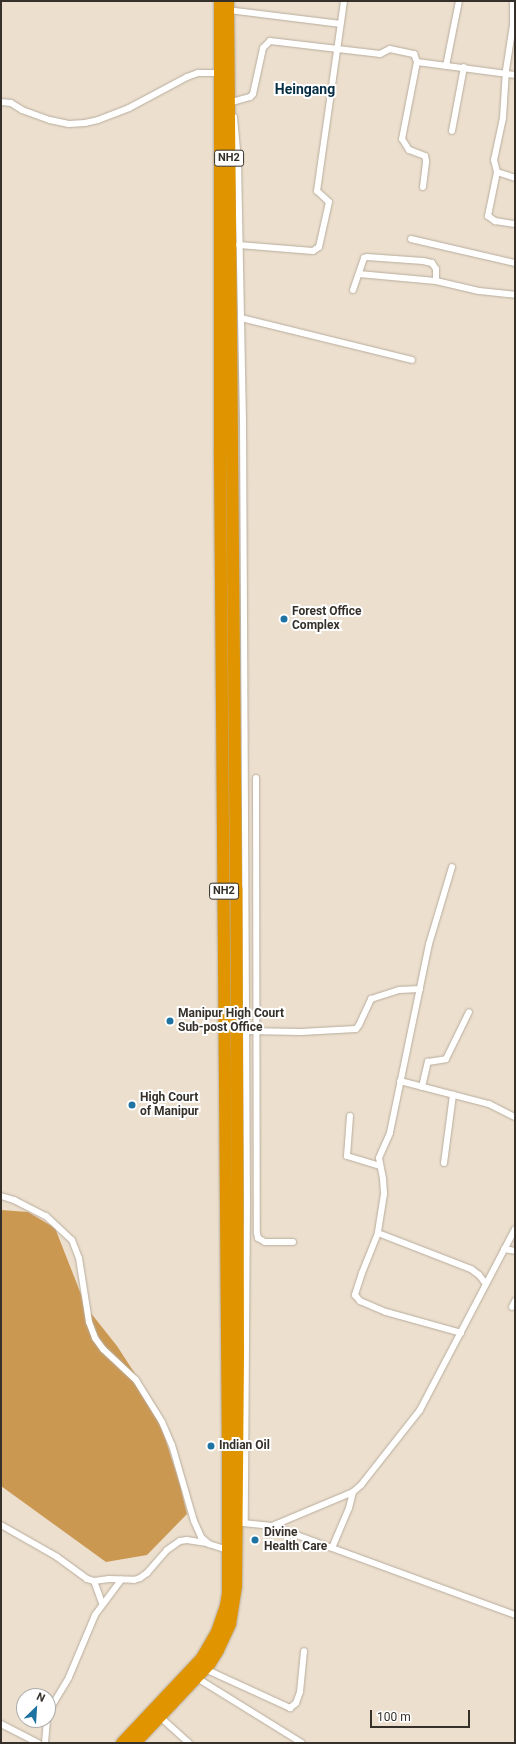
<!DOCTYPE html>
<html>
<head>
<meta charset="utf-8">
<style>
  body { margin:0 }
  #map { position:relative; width:516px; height:1744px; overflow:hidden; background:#ecdfce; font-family:Roboto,sans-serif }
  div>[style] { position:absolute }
  .forest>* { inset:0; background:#cb9852 }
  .roads { filter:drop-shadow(0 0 1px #b8ac9c) drop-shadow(0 0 1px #b8ac9c) }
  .street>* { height:6px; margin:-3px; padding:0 3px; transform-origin:3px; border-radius:3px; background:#fff }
  .highway>* { height:12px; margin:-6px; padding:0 6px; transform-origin:6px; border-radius:6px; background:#e09500 }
  .dots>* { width:11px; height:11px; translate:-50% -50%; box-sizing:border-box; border:2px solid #fff; border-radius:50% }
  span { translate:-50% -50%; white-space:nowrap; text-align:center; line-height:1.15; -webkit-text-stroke:4px #fff; paint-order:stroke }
  .shield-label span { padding:1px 3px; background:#fff; border:1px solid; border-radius:3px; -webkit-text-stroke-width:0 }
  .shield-label { font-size:11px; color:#353029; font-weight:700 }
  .poi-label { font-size:12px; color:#353029; font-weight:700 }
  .left { translate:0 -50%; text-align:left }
  .quarter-label { font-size:14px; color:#052e45; font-weight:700 }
  .frame { position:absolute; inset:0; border:2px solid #353029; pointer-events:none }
  .north { position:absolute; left:16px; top:1688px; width:40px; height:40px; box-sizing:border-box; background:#fff; border:1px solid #aeaca9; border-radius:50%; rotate:25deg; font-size:11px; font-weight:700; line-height:16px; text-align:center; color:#353029 }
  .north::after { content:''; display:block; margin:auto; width:14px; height:18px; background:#1e73a3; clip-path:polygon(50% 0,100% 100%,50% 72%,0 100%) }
  .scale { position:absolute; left:370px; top:1710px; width:100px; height:18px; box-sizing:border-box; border:2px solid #353029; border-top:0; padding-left:5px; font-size:12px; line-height:14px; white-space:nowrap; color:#353029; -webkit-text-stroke:3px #fff; paint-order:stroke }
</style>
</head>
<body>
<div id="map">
  <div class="forest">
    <div style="clip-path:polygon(1px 1210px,28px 1212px,55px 1228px,86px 1307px,117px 1346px,154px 1403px,180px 1485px,187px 1514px,147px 1555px,106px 1562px,1px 1486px)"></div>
  </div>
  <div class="roads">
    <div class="street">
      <div style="left:513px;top:1px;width:24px;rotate:90deg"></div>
      <div style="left:513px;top:25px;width:46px;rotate:98.8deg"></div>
      <div style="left:506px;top:70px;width:48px;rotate:93.6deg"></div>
      <div style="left:503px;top:118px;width:43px;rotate:102.1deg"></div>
      <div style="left:494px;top:160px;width:12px;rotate:76deg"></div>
      <div style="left:497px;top:172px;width:19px;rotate:18deg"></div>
      <div style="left:228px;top:10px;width:113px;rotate:7.1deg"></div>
      <div style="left:446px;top:66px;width:66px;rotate:-78.7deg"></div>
      <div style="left:1px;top:102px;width:10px;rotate:6deg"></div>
      <div style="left:11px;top:103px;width:13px;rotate:32deg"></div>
      <div style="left:22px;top:110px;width:30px;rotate:20deg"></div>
      <div style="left:50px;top:120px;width:19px;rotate:12deg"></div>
      <div style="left:69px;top:124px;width:16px;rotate:-4deg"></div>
      <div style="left:85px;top:123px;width:13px;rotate:-13deg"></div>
      <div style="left:98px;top:120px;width:33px;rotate:-21deg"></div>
      <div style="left:129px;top:108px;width:66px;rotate:-28.1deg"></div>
      <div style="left:187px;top:77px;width:12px;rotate:-20deg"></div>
      <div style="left:198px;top:73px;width:22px"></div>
      <div style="left:232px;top:102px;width:19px;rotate:-16deg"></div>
      <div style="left:250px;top:97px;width:4px;rotate:-45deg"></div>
      <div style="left:253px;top:94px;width:47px;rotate:-77.7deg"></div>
      <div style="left:263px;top:48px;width:10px;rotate:-45deg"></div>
      <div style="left:270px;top:41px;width:111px;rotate:6.7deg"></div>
      <div style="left:380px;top:54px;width:11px;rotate:-27deg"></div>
      <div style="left:390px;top:49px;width:25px;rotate:12deg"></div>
      <div style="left:414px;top:54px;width:9px;rotate:69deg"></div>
      <div style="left:234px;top:117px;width:44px;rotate:84.8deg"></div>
      <div style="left:238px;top:161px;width:259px;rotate:88.9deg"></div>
      <div style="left:243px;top:420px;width:779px;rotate:89.71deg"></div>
      <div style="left:247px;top:1199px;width:324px;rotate:90.4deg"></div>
      <div style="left:452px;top:131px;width:65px;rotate:-79.4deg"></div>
      <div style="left:497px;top:172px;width:45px;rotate:101.6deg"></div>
      <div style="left:488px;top:216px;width:9px;rotate:36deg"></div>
      <div style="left:495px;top:221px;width:20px;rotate:9deg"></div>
      <div style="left:423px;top:187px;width:26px;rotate:-83deg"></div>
      <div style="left:426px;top:161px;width:5px;rotate:-101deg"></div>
      <div style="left:425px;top:156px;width:17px;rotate:-159deg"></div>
      <div style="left:409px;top:150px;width:13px;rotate:-122deg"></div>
      <div style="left:402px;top:139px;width:78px;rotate:-79deg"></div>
      <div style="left:417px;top:62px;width:99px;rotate:7.6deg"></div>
      <div style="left:411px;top:239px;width:107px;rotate:13deg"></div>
      <div style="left:239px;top:245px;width:74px;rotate:4.6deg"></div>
      <div style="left:313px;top:251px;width:7px;rotate:-34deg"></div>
      <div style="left:319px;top:247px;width:46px;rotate:-77.5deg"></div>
      <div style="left:329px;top:202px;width:16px;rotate:-137deg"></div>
      <div style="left:317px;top:191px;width:192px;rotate:-81.9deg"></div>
      <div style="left:359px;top:274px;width:77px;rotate:5.2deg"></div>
      <div style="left:436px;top:281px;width:44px;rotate:13.1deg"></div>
      <div style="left:479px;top:291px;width:36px;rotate:6deg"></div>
      <div style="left:353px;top:290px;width:34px;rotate:-71deg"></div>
      <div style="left:364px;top:258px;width:3px;rotate:-18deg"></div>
      <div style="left:367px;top:257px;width:56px;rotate:4.1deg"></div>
      <div style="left:423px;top:261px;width:9px;rotate:13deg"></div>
      <div style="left:432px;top:263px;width:7px;rotate:56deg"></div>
      <div style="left:436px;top:269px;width:12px;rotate:90deg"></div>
      <div style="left:241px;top:318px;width:176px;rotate:13.8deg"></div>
      <div style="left:256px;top:778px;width:455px;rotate:89.9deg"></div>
      <div style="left:257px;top:1233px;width:5px;rotate:79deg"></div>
      <div style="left:258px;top:1238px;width:8px;rotate:30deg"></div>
      <div style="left:265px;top:1242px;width:28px"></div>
      <div style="left:452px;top:867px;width:80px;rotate:106.6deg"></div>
      <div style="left:429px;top:944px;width:193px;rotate:101.7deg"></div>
      <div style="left:390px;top:1133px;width:27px;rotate:114deg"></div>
      <div style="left:379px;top:1158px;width:21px;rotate:79deg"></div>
      <div style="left:383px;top:1179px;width:15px;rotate:86deg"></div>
      <div style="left:384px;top:1194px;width:39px;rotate:99deg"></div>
      <div style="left:378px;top:1233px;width:43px;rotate:111.8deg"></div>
      <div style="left:362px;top:1273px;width:23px;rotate:108deg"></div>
      <div style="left:355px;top:1295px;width:8px;rotate:50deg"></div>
      <div style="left:360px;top:1301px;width:28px;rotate:23deg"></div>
      <div style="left:386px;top:1312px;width:78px;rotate:15.6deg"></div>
      <div style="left:246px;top:1031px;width:55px;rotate:1deg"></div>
      <div style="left:301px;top:1032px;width:55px;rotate:-3.1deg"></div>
      <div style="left:356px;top:1029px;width:5px;rotate:-53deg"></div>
      <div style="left:359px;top:1025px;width:29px;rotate:-65deg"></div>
      <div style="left:371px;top:999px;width:29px;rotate:-18deg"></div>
      <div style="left:399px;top:990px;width:21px;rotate:-3deg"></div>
      <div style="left:400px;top:1081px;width:92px;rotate:14.5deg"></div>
      <div style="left:489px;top:1104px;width:29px;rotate:27deg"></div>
      <div style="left:422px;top:1087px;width:26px;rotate:-77deg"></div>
      <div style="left:428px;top:1062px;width:18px;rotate:-9deg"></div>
      <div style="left:446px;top:1059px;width:52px;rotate:-63.9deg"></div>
      <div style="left:350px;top:1116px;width:40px;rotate:94.3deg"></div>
      <div style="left:347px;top:1156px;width:34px;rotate:17deg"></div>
      <div style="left:444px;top:1163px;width:69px;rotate:-82.5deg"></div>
      <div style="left:1px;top:1196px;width:14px;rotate:17deg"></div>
      <div style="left:14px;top:1200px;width:36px;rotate:27deg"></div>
      <div style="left:46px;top:1216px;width:35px;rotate:43deg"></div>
      <div style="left:72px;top:1240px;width:19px;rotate:69deg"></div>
      <div style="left:79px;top:1258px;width:65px;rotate:81.1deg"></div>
      <div style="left:89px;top:1322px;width:17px;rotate:69deg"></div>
      <div style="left:95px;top:1338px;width:14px;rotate:54deg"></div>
      <div style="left:103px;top:1349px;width:45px;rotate:43.2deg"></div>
      <div style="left:136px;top:1380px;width:49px;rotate:58.2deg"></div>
      <div style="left:162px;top:1422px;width:25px;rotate:67deg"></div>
      <div style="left:172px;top:1445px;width:79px;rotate:73.9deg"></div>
      <div style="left:194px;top:1521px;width:17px;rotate:66deg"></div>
      <div style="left:201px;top:1537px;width:11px;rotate:41deg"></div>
      <div style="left:209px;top:1544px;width:20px;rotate:18deg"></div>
      <div style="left:378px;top:1233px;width:100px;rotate:21.2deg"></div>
      <div style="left:471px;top:1269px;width:10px;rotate:37deg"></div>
      <div style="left:479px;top:1275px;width:11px;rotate:52deg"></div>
      <div style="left:504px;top:1249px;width:11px;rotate:10deg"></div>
      <div style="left:512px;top:1307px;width:7px;rotate:-63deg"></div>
      <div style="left:243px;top:1523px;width:29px;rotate:6deg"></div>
      <div style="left:272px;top:1526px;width:259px;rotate:20.1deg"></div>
      <div style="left:1px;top:1525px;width:64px;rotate:29.7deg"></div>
      <div style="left:57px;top:1557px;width:37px;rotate:36deg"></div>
      <div style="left:87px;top:1579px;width:7px;rotate:16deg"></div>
      <div style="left:94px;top:1581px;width:15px;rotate:-8deg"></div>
      <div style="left:109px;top:1579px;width:25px;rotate:2deg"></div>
      <div style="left:134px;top:1580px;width:6px;rotate:-18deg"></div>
      <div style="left:140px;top:1578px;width:9px;rotate:-36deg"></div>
      <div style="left:147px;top:1573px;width:30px;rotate:-49deg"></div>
      <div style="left:167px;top:1550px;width:16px;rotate:-35deg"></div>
      <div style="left:180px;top:1541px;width:7px;rotate:-8deg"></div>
      <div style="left:187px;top:1540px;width:20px;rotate:9deg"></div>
      <div style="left:272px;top:1526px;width:88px;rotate:-22.8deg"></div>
      <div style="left:353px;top:1492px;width:11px;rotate:-41deg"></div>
      <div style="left:361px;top:1485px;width:95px;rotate:-51.8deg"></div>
      <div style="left:420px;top:1410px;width:204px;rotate:-62.3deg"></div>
      <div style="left:332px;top:1548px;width:43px;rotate:-67deg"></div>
      <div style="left:349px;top:1508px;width:16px;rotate:-76deg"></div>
      <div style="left:94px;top:1581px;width:23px;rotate:70deg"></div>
      <div style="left:205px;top:1669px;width:94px;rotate:24.6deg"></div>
      <div style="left:290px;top:1708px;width:8px;rotate:-40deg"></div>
      <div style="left:296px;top:1703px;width:12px;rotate:-70deg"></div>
      <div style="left:300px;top:1692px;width:41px;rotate:-84.4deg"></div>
      <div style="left:197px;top:1678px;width:123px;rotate:31.8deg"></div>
      <div style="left:159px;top:1716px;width:40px;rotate:42deg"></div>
      <div style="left:48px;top:1717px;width:14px;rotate:-69deg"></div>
      <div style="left:53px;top:1704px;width:31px;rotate:-59deg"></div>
      <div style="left:69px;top:1677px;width:67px;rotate:-67.2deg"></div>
      <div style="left:95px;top:1615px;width:44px;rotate:-53.4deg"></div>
      <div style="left:1px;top:1724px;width:42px;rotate:27.2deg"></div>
      <div style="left:45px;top:1743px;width:23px;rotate:-85deg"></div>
    </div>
    <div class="highway">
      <div style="left:122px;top:1743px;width:117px;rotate:-46.7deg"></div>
      <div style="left:202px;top:1658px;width:30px;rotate:-60deg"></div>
      <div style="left:217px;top:1632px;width:28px;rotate:-71deg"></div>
      <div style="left:226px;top:1606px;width:13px;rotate:-81deg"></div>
      <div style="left:228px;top:1593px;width:139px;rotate:-90deg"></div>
      <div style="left:228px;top:1454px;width:1006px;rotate:-90.46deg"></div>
      <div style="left:220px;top:448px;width:447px;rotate:-90deg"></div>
      <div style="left:135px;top:1743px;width:110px;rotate:-46.8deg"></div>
      <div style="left:210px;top:1663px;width:15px;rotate:-58deg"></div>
      <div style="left:218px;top:1650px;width:29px;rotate:-65deg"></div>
      <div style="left:230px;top:1624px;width:39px;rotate:-81deg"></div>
      <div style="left:236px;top:1585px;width:238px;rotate:-89.5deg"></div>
      <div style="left:238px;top:1347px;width:459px;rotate:-90.2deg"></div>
      <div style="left:236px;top:888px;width:887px;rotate:-90.52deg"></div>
    </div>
  </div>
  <div class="dots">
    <div style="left:284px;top:619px;background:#1e73a3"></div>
    <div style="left:170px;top:1021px;background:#1e73a3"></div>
    <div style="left:132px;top:1105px;background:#1e73a3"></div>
    <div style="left:211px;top:1446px;background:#1e73a3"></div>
    <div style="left:255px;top:1540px;background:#1e73a3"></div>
  </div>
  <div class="shield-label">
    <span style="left:229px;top:158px">NH2</span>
    <span style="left:224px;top:891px">NH2</span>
  </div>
  <div class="poi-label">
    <span class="left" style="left:292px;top:619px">Forest Office<br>Complex</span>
    <span class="left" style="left:178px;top:1021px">Manipur High Court<br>Sub-post Office</span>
    <span class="left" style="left:140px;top:1105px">High Court<br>of Manipur</span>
    <span class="left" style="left:219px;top:1446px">Indian Oil</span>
    <span class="left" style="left:264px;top:1540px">Divine<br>Health Care</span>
  </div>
  <div class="quarter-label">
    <span style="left:305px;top:89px">Heingang</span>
  </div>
  <div class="frame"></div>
  <div class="north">N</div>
  <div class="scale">100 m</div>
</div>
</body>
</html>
